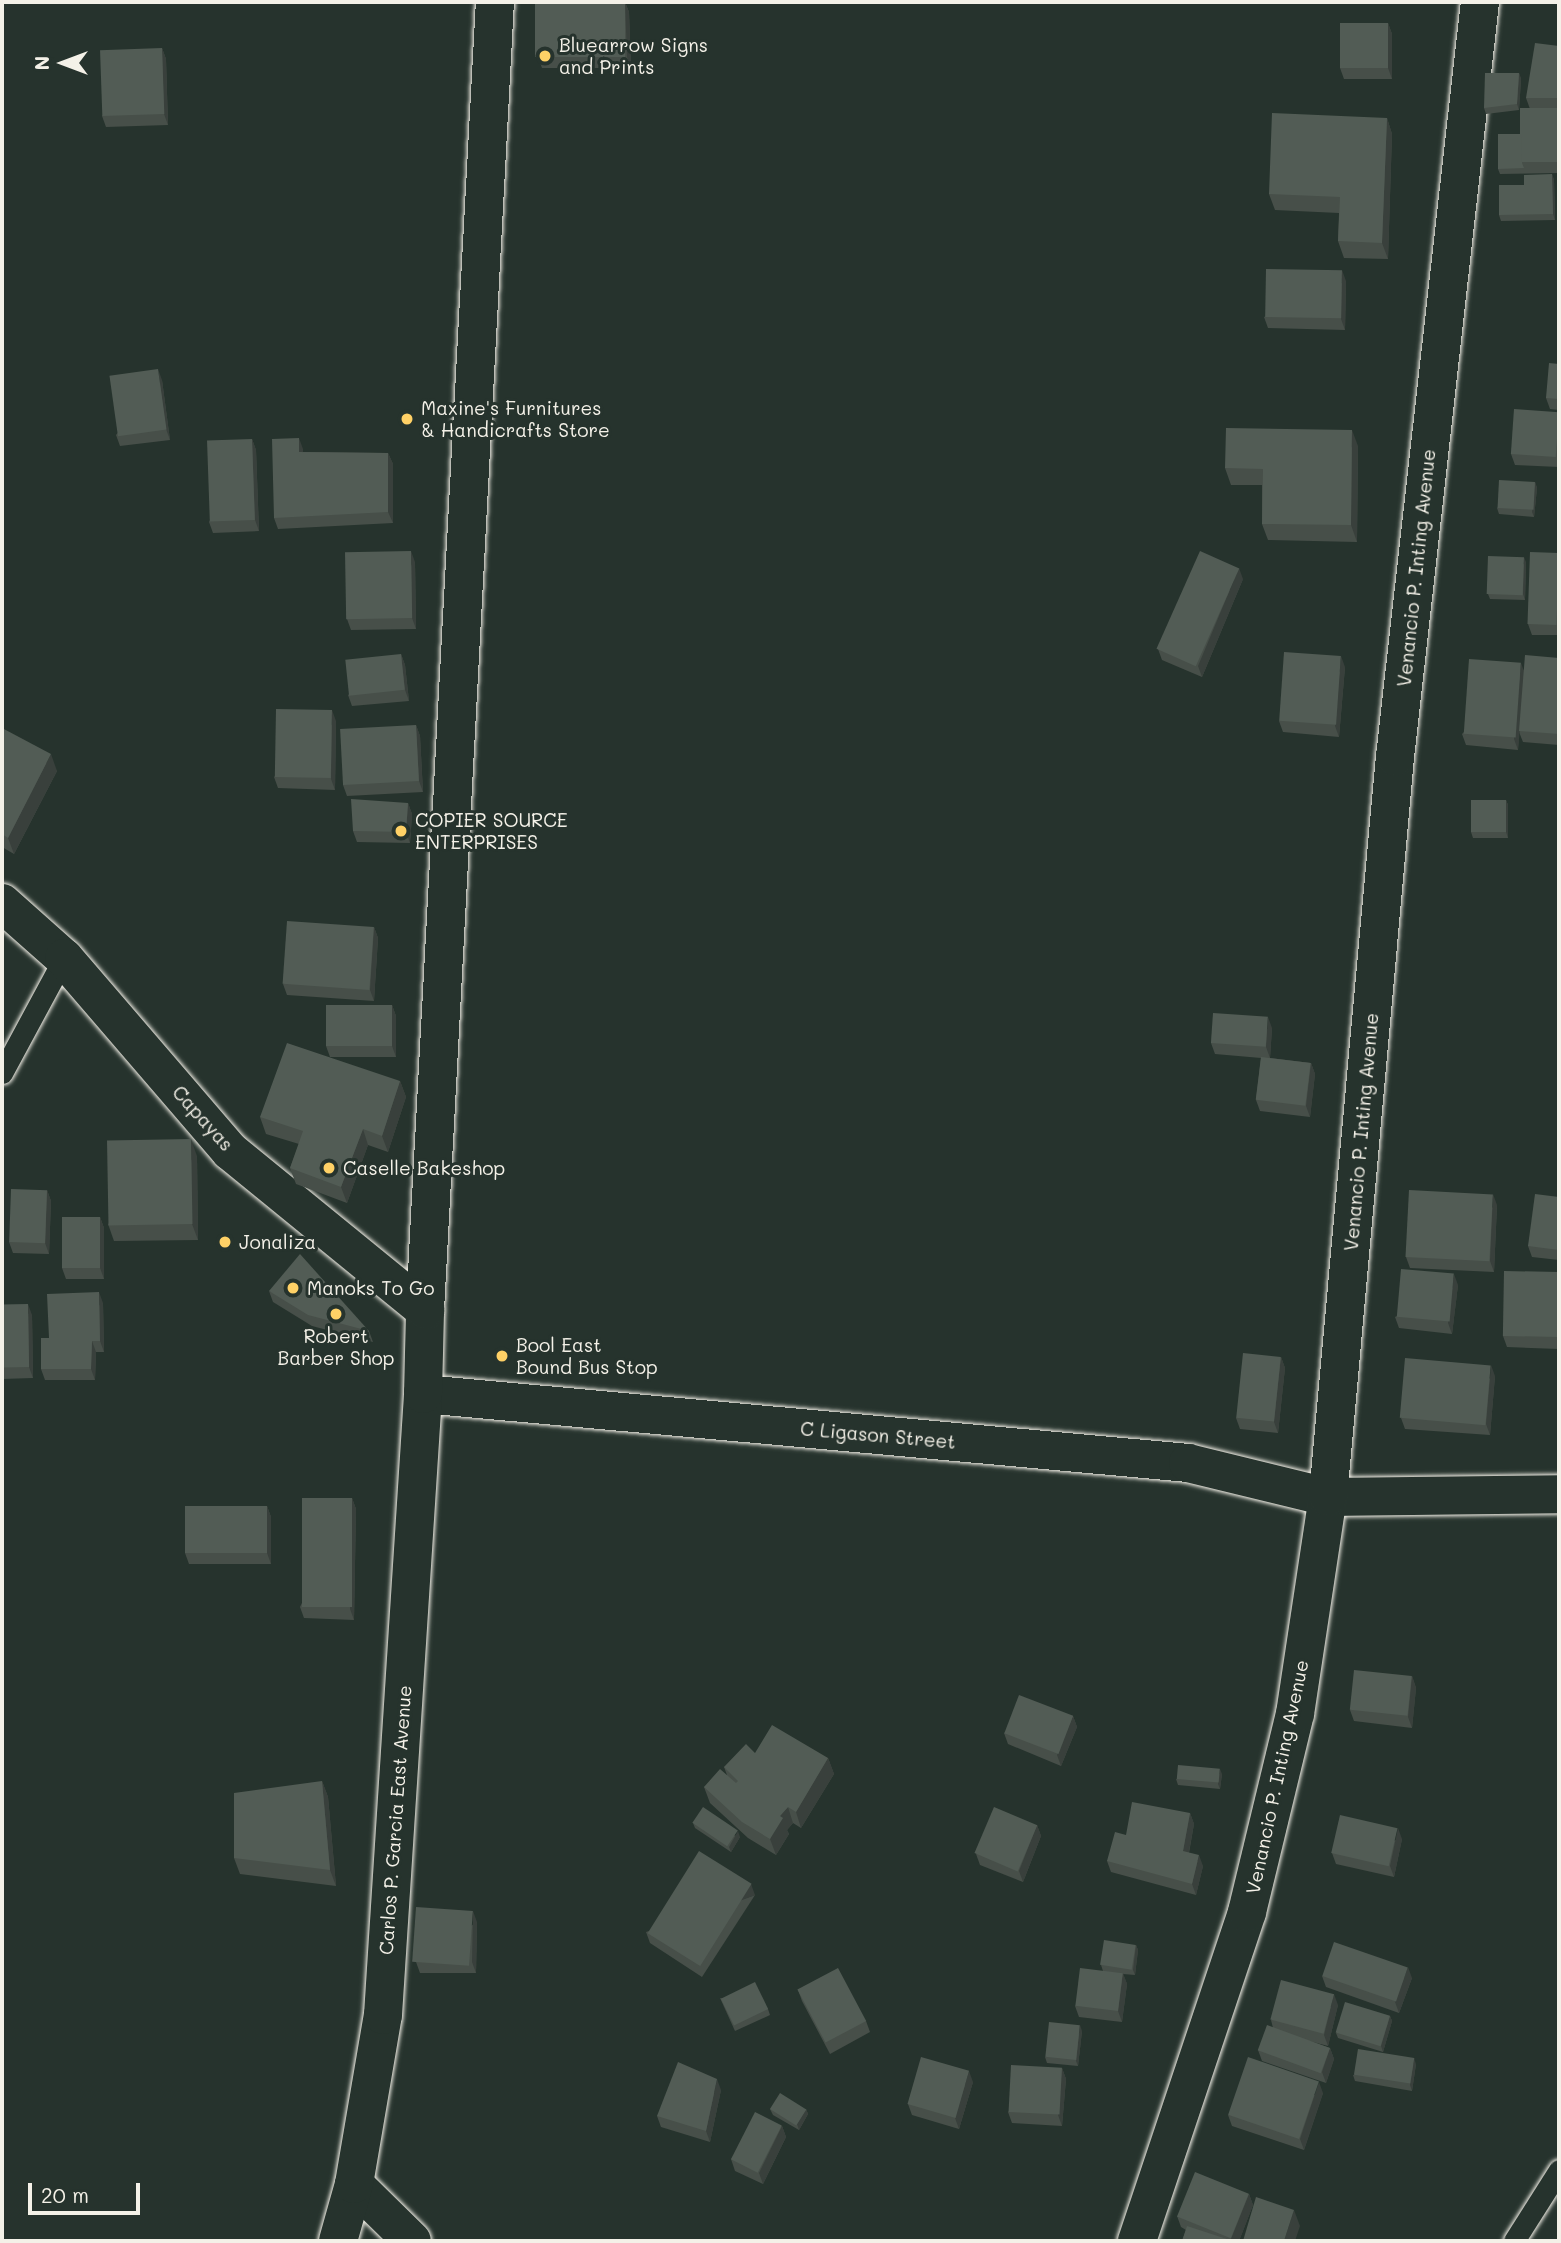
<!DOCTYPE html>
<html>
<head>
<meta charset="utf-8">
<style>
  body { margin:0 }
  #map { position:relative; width:1561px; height:2243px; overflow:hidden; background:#26332d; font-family:Mali,sans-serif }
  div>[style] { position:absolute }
  .roads { filter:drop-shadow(0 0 2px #f4f1e8) drop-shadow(0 0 2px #f4f1e8) }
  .lane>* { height:21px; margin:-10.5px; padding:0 10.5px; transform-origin:10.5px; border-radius:10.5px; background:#26332d }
  .street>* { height:38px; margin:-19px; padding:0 19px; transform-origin:19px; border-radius:19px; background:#26332d }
  .secondary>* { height:38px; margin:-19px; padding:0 19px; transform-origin:19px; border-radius:19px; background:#26332d }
  .primary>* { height:38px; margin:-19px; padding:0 19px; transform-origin:19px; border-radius:19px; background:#26332d }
  .wall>* { inset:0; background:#474f49 }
  .shaded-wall>* { inset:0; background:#39403c; transform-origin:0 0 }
  .building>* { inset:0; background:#525c55; transform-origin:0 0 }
  .dots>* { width:19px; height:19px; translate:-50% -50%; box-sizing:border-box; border:4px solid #26332d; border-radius:50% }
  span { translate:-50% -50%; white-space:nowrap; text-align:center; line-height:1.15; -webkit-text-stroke:6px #26332d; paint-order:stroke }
  .poi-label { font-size:19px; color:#f4f1e8 }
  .left { translate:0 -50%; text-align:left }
  .street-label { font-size:19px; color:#f4f1e8 }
  .frame { position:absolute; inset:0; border:4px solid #f4f1e8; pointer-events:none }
  .north { position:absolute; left:28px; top:28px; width:70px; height:70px; -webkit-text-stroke:5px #26332d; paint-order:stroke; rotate:270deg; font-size:19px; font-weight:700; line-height:28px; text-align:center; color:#f4f1e8 }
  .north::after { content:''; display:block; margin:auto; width:24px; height:32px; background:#f4f1e8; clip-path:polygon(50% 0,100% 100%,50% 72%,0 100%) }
  .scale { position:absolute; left:28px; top:2183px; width:112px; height:32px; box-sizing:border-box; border:4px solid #f4f1e8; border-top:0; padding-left:9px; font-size:21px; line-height:24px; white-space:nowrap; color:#f4f1e8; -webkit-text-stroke:5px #26332d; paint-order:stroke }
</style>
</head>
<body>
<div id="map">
  <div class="roads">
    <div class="lane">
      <div style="left:2px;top:1073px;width:131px;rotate:-61.7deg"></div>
      <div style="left:1514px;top:2241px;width:84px;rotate:-57.6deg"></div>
    </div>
    <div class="street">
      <div style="left:2px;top:903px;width:83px;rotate:41.6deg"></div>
      <div style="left:64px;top:958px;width:255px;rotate:49.3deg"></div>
      <div style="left:230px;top:1151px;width:252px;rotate:39.2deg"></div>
      <div style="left:423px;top:1394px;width:768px;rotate:5.15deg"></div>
      <div style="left:1188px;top:1463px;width:144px;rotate:13.7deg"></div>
      <div style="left:1328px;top:1497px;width:231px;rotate:-0.7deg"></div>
      <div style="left:354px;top:2184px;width:81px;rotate:44.5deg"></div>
    </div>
    <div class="secondary">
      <div style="left:338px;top:2241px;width:59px;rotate:-74.3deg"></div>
      <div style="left:354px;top:2184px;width:171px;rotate:-80.3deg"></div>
      <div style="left:383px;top:2015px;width:622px;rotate:-86.31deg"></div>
      <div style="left:423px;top:1394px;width:84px;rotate:-88.6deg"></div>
      <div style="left:425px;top:1310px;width:1310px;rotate:-86.94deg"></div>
    </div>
    <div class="primary">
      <div style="left:1137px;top:2241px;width:347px;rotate:-71.5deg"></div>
      <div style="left:1247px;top:1912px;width:204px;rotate:-76.4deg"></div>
      <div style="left:1295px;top:1714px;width:219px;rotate:-81.4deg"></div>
      <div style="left:1328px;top:1497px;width:743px;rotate:-84.83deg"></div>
      <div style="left:1395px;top:757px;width:760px;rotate:-83.58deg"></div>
    </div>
  </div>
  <div class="wall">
    <div style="clip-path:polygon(625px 2px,629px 12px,631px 68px,542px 68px,538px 57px)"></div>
    <div style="clip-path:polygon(1388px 23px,1392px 34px,1392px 79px,1344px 79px,1340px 68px)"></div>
    <div style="clip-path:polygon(1559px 46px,1559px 173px,1500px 174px,1498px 169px,1521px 134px,1530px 109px,1526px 98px)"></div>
    <div style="clip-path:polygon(162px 48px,166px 59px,168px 125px,106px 127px,102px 116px)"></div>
    <div style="clip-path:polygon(1519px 73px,1521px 79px,1519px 110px,1486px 114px,1484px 108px)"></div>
    <div style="clip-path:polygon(1387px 118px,1392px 134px,1388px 259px,1344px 258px,1338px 241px,1339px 213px,1275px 210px,1269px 194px)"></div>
    <div style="clip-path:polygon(1552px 174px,1554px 180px,1555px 220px,1501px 221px,1499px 215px,1524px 185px)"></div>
    <div style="clip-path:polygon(1346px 281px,1345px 330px,1268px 328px,1264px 317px)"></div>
    <div style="clip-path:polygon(1559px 364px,1559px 410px,1550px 409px,1546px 398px)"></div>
    <div style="clip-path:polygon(162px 380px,170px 440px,120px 446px,116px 435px)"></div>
    <div style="clip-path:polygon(1559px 412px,1559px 467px,1515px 465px,1511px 454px)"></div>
    <div style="clip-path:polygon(252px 439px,256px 450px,259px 531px,213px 533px,209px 522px)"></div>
    <div style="clip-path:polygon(1358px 446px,1357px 542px,1268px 540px,1262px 524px,1262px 485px,1231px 485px,1225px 468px)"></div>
    <div style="clip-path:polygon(303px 449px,303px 452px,388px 453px,393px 464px,393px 523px,278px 529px,274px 518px)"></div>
    <div style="clip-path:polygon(1535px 482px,1537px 488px,1534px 517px,1499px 514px,1497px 508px)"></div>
    <div style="clip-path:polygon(1559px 553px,1559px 635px,1532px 635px,1528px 624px)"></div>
    <div style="clip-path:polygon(415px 562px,416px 629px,351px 630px,347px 619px)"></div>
    <div style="clip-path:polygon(1526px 562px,1525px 600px,1490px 599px,1488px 594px)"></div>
    <div style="clip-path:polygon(1243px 579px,1202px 677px,1162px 660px,1158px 649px)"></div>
    <div style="clip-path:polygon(401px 654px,405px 665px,409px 701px,352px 706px,348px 695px)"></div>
    <div style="clip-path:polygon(1559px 658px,1559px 745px,1523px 742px,1519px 732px,1518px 750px,1466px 745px,1462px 734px,1524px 670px)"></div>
    <div style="clip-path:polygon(1345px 667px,1339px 737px,1283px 732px,1279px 721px)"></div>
    <div style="clip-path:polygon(336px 721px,335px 790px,278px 788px,274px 777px)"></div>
    <div style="clip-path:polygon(416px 725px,420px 736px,423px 792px,347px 796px,343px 785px)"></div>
    <div style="clip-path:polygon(2px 728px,57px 771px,14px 854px,2px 847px)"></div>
    <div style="clip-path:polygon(1506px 800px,1508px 805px,1508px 838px,1473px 838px,1471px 832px)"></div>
    <div style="clip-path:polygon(408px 803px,412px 814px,410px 843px,357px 842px,353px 831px)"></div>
    <div style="clip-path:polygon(374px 927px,378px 938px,374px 1001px,287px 995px,283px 984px)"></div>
    <div style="clip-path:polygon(392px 1005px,396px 1016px,396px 1057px,330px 1057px,326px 1046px)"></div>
    <div style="clip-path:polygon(1272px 1028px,1270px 1058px,1311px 1063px,1315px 1074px,1310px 1117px,1260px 1111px,1256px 1100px,1261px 1058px,1215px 1054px,1211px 1043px)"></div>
    <div style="clip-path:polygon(400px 1081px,406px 1097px,388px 1152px,368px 1145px,347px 1203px,296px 1184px,290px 1168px,299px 1144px,266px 1134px,260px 1117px)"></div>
    <div style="clip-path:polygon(197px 1156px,198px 1240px,114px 1241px,108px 1224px)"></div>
    <div style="clip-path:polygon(47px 1190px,51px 1201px,49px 1254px,13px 1253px,9px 1242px)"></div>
    <div style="clip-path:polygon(1559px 1197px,1559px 1260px,1532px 1257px,1528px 1246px)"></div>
    <div style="clip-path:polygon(1497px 1205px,1494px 1272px,1410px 1268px,1406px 1257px)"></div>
    <div style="clip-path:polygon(100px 1217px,104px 1228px,104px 1279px,66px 1279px,62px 1268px)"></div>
    <div style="clip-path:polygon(1559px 1272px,1559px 1349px,1507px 1347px,1503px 1336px)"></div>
    <div style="clip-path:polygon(1458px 1285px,1452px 1334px,1399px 1328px,1395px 1317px)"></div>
    <div style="clip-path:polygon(269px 1291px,369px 1331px,373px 1342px,312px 1326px,273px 1302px)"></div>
    <div style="clip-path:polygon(103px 1303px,104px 1352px,96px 1352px,95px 1380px,45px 1380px,41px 1369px,49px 1338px)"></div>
    <div style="clip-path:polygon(2px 1305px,32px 1315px,33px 1378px,2px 1379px)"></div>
    <div style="clip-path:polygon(1281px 1357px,1285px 1368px,1278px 1433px,1240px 1429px,1236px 1418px)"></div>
    <div style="clip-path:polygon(1495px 1376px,1490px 1435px,1405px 1429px,1401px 1418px)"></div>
    <div style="clip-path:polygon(352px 1498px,356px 1509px,354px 1620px,304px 1618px,300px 1607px)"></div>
    <div style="clip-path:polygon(267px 1506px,271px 1517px,271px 1564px,189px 1564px,185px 1553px)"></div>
    <div style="clip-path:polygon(1412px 1676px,1416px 1688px,1412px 1728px,1354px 1721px,1350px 1710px)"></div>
    <div style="clip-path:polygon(1073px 1716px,1077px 1727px,1061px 1766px,1008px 1744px,1004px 1733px)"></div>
    <div style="clip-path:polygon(755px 1753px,828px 1758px,834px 1774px,801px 1828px,793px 1823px,787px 1830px,789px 1834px,776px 1855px,748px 1838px,710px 1803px,704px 1787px,727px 1775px,724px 1767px)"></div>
    <div style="clip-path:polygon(1222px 1774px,1220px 1789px,1178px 1785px,1176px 1779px)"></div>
    <div style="clip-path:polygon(322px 1781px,328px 1797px,336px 1886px,240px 1874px,234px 1858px)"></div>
    <div style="clip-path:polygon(1190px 1813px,1194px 1824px,1189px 1853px,1203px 1866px,1196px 1895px,1111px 1872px,1107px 1861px,1126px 1835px)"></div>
    <div style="clip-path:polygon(693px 1823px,740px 1837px,731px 1852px,695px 1828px)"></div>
    <div style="clip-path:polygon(1037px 1825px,1041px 1836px,1023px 1882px,980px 1865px,976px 1854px)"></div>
    <div style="clip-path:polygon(1402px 1839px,1394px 1877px,1336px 1864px,1332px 1853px)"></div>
    <div style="clip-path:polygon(755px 1895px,702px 1977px,650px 1943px,646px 1932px)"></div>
    <div style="clip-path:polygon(477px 1922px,476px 1973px,420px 1973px,416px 1962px)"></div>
    <div style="clip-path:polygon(1136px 1945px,1138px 1950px,1135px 1975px,1123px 1974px,1127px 1984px,1122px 2022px,1079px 2017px,1075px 2006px,1103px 1971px,1101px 1965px)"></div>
    <div style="clip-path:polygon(1322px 1976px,1412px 1978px,1399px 2013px,1326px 1987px)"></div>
    <div style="clip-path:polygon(798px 1990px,866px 2021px,870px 2032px,830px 2054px,802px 2001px)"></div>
    <div style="clip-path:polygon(720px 1998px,768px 2009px,770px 2015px,735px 2031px)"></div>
    <div style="clip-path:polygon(1338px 2005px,1328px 2046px,1309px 2041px,1330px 2048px,1334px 2059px,1326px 2083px,1262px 2061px,1258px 2050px,1273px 2028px,1271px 2020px)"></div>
    <div style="clip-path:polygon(1390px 2016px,1392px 2021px,1383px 2052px,1338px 2038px,1336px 2033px)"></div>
    <div style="clip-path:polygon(1082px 2031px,1078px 2066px,1047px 2063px,1045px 2057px)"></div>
    <div style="clip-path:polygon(1416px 2064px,1412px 2091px,1355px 2081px,1353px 2075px)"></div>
    <div style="clip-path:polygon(1062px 2068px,1066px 2079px,1062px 2126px,1012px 2123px,1008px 2112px)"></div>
    <div style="clip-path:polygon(973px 2082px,959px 2129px,912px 2115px,908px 2104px)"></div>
    <div style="clip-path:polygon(721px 2090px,710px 2142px,661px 2127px,657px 2116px)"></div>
    <div style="clip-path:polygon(1323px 2093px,1304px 2150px,1232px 2126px,1228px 2115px)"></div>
    <div style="clip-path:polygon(770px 2109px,806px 2109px,808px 2114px,799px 2130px,773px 2115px)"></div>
    <div style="clip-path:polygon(782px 2126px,786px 2137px,763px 2184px,735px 2171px,731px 2159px)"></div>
    <div style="clip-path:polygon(1249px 2194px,1253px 2205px,1239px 2241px,1182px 2241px,1186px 2230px,1181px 2227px,1177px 2216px)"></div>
  </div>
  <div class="shaded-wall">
    <div style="clip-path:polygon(625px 2px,629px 12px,631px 68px,627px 57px)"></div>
    <div style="clip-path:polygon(1388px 23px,1392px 34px,1392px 79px,1388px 68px)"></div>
    <div style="clip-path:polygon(162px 48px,166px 59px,168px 125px,164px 114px)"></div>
    <div style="clip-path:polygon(1519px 73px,1521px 79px,1519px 110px,1517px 104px)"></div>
    <div style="clip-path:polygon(1387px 118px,1392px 134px,1388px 259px,1382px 243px)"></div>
    <div style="clip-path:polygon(1552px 174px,1554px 180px,1555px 220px,1553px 214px)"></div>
    <div style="clip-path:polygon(1342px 270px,1346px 281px,1345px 330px,1341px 319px)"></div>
    <div style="clip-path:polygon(158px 369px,162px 380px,170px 440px,166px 429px)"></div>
    <div style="clip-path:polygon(1352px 430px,1358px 446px,1357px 542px,1351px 525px)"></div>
    <div style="clip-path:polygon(299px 438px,303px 449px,303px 463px,299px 452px)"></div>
    <div style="clip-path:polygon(252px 439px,256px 450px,259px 531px,255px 520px)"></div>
    <div style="clip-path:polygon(388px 453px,393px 464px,393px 523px,388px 512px)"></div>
    <div style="clip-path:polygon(1535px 482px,1537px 488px,1534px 517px,1532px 512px)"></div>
    <div style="clip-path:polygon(411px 551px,415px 562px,416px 629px,412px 618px)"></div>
    <div style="clip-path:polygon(1524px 557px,1526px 562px,1525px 600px,1523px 594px)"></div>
    <div style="clip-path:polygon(1239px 568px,1243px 579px,1202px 677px,1198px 666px)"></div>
    <div style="clip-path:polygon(401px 654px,405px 665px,409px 701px,405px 690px)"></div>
    <div style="clip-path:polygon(1341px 656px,1345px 667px,1339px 737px,1335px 726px)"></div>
    <div style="clip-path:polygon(1521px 663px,1525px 674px,1518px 750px,1514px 739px)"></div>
    <div style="clip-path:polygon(332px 710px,336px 721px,335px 790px,331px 779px)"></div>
    <div style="clip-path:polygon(416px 725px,420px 736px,423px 792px,419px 781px)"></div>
    <div style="clip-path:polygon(51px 754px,57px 771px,14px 854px,8px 838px)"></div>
    <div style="clip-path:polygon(1506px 800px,1508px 805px,1508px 838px,1506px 832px)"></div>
    <div style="clip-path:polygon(408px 803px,412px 814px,410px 843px,406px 832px)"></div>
    <div style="clip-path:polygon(374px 927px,378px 938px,374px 1001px,370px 990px)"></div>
    <div style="clip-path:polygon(392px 1005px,396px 1016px,396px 1057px,392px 1046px)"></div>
    <div style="clip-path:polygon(1268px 1017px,1272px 1028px,1270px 1058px,1266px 1047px)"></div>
    <div style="clip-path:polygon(1311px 1063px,1315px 1074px,1310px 1117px,1306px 1106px)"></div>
    <div style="clip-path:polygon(400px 1081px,406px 1097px,388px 1152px,382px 1136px)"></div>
    <div style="clip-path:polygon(363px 1129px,368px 1145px,347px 1203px,341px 1187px)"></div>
    <div style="clip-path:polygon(191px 1139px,197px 1156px,198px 1240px,192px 1224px)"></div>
    <div style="clip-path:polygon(47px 1190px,51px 1201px,49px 1254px,45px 1243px)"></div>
    <div style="clip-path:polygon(1493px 1194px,1497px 1205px,1494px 1272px,1490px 1261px)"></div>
    <div style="clip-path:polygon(100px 1217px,104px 1228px,104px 1279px,100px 1268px)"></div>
    <div style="clip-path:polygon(1454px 1274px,1458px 1285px,1452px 1334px,1448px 1323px)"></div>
    <div style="clip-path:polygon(99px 1292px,103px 1303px,104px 1352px,100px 1341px)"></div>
    <div style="clip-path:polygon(28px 1304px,32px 1315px,33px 1378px,29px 1367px)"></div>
    <div style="clip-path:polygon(92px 1341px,96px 1352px,95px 1380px,91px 1369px)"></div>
    <div style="clip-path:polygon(1281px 1357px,1285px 1368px,1278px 1433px,1274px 1422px)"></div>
    <div style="clip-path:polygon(1491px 1365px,1495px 1376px,1490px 1435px,1486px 1424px)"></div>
    <div style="clip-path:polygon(352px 1498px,356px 1509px,354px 1620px,350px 1609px)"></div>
    <div style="clip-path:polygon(267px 1506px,271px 1517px,271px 1564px,267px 1553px)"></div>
    <div style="clip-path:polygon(1412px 1676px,1416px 1688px,1412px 1728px,1408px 1717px)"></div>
    <div style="clip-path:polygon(1073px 1716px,1077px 1727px,1061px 1766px,1057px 1755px)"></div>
    <div style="clip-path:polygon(828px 1758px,834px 1774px,801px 1828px,796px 1812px)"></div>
    <div style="clip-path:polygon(1220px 1769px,1222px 1774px,1220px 1789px,1218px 1784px)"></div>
    <div style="clip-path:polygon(322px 1781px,328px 1797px,336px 1886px,330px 1870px)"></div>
    <div style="clip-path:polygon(788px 1807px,793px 1823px,787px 1830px,789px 1834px,776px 1855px,770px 1839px,780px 1816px)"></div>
    <div style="clip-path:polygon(1190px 1813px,1194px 1824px,1187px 1862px,1183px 1851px)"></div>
    <div style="clip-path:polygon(1037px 1825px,1041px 1836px,1023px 1882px,1019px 1871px)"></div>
    <div style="clip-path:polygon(1398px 1828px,1402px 1839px,1394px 1877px,1390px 1866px)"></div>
    <div style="clip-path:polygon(738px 1831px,740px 1837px,731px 1852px,729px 1847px)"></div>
    <div style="clip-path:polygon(1199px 1855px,1203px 1866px,1196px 1895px,1192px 1884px)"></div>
    <div style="left:751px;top:1884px;width:12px;height:98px;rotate:70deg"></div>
    <div style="clip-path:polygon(473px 1911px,477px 1922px,476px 1973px,472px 1962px)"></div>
    <div style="clip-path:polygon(1136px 1945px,1138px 1950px,1135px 1975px,1133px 1970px)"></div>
    <div style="clip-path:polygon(1408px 1967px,1412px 1978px,1399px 2013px,1395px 2002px)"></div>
    <div style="clip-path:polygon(1123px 1973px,1127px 1984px,1122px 2022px,1118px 2011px)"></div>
    <div style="clip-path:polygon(1334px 1994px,1338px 2005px,1328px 2046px,1324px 2035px)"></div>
    <div style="clip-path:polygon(1390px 2016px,1392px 2021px,1383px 2052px,1381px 2046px)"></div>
    <div style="clip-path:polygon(1080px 2025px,1082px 2031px,1078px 2066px,1076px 2061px)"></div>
    <div style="clip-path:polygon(1330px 2048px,1334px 2059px,1326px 2083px,1322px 2072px)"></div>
    <div style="clip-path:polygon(1414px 2058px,1416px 2064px,1412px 2091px,1410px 2085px)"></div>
    <div style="clip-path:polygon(1062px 2068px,1066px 2079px,1062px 2126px,1058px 2115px)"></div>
    <div style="clip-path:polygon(969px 2071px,973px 2082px,959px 2129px,955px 2118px)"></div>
    <div style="clip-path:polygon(717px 2079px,721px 2090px,710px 2142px,706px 2131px)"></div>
    <div style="clip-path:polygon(1319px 2082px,1323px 2093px,1304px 2150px,1300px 2139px)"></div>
    <div style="clip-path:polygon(806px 2109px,808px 2114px,799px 2130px,797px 2124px)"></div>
    <div style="clip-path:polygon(782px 2126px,786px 2137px,763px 2184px,759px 2173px)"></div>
    <div style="clip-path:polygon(1249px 2194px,1253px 2205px,1239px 2241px,1232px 2241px,1231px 2239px)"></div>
    <div style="clip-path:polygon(1294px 2210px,1300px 2226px,1295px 2241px,1284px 2241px)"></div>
  </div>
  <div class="building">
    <div style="left:535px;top:2px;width:90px;height:55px"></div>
    <div style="left:1388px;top:23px;width:45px;height:48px;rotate:90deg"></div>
    <div style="clip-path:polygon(1535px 43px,1559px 46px,1559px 98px,1526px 98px)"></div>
    <div style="left:162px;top:48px;width:66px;height:62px;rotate:88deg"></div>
    <div style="clip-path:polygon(1485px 73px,1519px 73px,1517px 104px,1484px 108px)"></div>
    <div style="left:1559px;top:108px;width:54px;height:39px;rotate:90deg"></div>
    <div style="clip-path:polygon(1272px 113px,1387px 118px,1382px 243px,1338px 241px,1340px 197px,1269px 194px)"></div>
    <div style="clip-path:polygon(1498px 134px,1521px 134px,1522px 163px,1524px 168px,1498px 169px)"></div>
    <div style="clip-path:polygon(1552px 174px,1553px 214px,1499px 215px,1499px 185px,1524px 185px,1524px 175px)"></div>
    <div style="left:1266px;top:269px;width:76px;height:48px;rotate:1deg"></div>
    <div style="clip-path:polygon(1549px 363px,1559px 364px,1559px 399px,1546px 398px)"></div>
    <div style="left:158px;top:369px;width:61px;height:49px;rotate:82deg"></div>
    <div style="left:1514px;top:409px;width:45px;height:45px;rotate:4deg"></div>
    <div style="clip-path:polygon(1226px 428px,1352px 430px,1351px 525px,1262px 524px,1263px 469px,1225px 468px)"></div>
    <div style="clip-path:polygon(299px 438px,299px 452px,388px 453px,388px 512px,274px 518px,272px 439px)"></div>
    <div style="left:252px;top:439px;width:81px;height:45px;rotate:88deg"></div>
    <div style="left:1499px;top:480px;width:36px;height:28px;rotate:3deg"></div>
    <div style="left:411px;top:551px;width:67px;height:66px;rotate:89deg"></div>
    <div style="left:1200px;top:551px;width:43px;height:107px;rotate:24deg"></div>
    <div style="left:1530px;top:552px;width:29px;height:72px;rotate:2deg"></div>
    <div style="left:1488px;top:556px;width:36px;height:38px;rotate:2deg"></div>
    <div style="left:1284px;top:652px;width:57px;height:69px;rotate:4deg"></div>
    <div style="left:401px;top:654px;width:36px;height:56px;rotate:84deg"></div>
    <div style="clip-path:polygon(1525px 655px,1559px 658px,1559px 734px,1519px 731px)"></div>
    <div style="left:1469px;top:659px;width:52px;height:75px;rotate:4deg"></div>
    <div style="left:276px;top:709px;width:56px;height:68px;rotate:1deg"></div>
    <div style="left:416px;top:725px;width:56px;height:76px;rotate:87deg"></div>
    <div style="clip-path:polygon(2px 728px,51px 754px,8px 838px,2px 834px)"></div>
    <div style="clip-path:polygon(351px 799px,408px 803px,406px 832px,353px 831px)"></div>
    <div style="left:1471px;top:800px;width:35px;height:32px"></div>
    <div style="left:287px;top:921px;width:87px;height:63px;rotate:4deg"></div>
    <div style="left:326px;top:1005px;width:66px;height:41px"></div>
    <div style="left:1213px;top:1013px;width:55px;height:30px;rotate:4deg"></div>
    <div style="clip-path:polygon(287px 1043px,400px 1081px,382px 1136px,363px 1129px,341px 1187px,290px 1168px,303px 1131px,260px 1117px)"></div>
    <div style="left:1261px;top:1057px;width:50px;height:43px;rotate:7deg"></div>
    <div style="left:191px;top:1139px;width:85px;height:84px;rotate:89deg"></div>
    <div style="left:11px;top:1189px;width:36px;height:53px;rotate:2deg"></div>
    <div style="left:1409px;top:1190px;width:84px;height:67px;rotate:3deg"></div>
    <div style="clip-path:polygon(1535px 1194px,1559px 1197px,1559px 1250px,1528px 1246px)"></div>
    <div style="left:62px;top:1217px;width:38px;height:51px"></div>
    <div style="clip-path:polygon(300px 1254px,369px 1331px,308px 1315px,269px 1291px)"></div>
    <div style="left:1401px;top:1269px;width:53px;height:48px;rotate:5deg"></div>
    <div style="left:1504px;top:1271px;width:55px;height:65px;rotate:1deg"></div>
    <div style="clip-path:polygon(99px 1292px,100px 1341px,92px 1341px,91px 1369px,41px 1369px,41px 1338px,49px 1338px,47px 1294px)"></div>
    <div style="left:28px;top:1304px;width:63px;height:26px;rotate:89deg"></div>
    <div style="left:1243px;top:1353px;width:38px;height:65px;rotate:6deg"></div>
    <div style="left:1405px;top:1358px;width:86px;height:60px;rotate:5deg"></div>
    <div style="left:302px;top:1498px;width:50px;height:109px"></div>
    <div style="left:185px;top:1506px;width:82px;height:47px"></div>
    <div style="left:1354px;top:1670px;width:58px;height:40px;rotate:6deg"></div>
    <div style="left:1019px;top:1695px;width:58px;height:41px;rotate:21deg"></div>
    <div style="clip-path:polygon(772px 1725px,828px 1758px,796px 1812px,788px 1807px,780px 1816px,783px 1818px,770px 1839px,742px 1822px,704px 1787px,720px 1769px,736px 1783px,738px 1781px,724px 1767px,746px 1744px,755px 1753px)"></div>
    <div style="left:1178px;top:1765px;width:42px;height:14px;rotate:5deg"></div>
    <div style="clip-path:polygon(322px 1781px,330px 1870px,234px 1858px,234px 1793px)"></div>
    <div style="clip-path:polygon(1132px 1802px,1190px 1813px,1183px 1851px,1199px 1855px,1192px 1884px,1107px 1861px,1115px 1832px,1126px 1835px)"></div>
    <div style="left:703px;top:1807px;width:42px;height:19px;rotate:34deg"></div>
    <div style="left:994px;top:1807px;width:47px;height:50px;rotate:23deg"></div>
    <div style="left:1340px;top:1815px;width:59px;height:39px;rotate:13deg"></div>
    <div style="left:699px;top:1851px;width:62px;height:97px;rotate:32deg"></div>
    <div style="left:416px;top:1907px;width:57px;height:55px;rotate:4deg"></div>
    <div style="left:1104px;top:1940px;width:32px;height:25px;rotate:9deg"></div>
    <div style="left:1334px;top:1942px;width:78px;height:36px;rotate:19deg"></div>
    <div style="left:838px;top:1968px;width:60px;height:46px;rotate:62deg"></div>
    <div style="left:1080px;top:1968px;width:43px;height:38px;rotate:7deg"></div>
    <div style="left:1281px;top:1980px;width:55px;height:41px;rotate:15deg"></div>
    <div style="left:755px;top:1982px;width:30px;height:38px;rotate:64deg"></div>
    <div style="left:1345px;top:2002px;width:47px;height:32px;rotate:17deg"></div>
    <div style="left:1049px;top:2022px;width:31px;height:35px;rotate:6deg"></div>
    <div style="left:1267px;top:2025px;width:67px;height:27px;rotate:20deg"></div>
    <div style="left:1358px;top:2049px;width:57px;height:26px;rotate:9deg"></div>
    <div style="left:921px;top:2057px;width:50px;height:49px;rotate:16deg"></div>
    <div style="left:1248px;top:2057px;width:75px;height:61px;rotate:19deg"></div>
    <div style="clip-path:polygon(678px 2062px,717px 2079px,706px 2131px,657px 2116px)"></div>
    <div style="left:1011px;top:2065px;width:51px;height:47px;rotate:3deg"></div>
    <div style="left:780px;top:2093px;width:31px;height:19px;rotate:32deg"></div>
    <div style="left:755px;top:2112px;width:30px;height:53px;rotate:27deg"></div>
    <div style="left:1195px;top:2172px;width:58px;height:48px;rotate:22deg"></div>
    <div style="clip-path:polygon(1256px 2197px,1294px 2210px,1284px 2241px,1243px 2241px)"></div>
    <div style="clip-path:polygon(1187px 2226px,1233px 2241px,1182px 2241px)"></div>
  </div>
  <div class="dots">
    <div style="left:545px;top:56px;background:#ffd166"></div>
    <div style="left:407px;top:419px;background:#ffd166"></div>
    <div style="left:401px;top:831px;background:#ffd166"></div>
    <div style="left:329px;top:1168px;background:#ffd166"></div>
    <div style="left:225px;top:1242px;background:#ffd166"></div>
    <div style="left:293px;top:1288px;background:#ffd166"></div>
    <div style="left:336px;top:1314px;background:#ffd166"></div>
    <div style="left:502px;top:1356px;background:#ffd166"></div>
  </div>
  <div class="poi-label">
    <span class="left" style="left:559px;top:56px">Bluearrow Signs<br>and Prints</span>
    <span class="left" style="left:421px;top:419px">Maxine's Furnitures<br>&amp; Handicrafts Store</span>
    <span class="left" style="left:415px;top:831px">COPIER SOURCE<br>ENTERPRISES</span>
    <span class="left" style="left:343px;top:1168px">Caselle Bakeshop</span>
    <span class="left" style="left:239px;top:1242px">Jonaliza</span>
    <span class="left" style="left:307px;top:1288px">Manoks To Go</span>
    <span style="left:336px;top:1347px">Robert<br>Barber Shop</span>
    <span class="left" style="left:516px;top:1356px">Bool East<br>Bound Bus Stop</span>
  </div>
  <div class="street-label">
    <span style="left:1416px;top:568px;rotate:-84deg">Venancio P. Inting Avenue</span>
    <span style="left:203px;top:1118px;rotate:48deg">Capayas</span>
    <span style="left:1361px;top:1132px;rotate:-85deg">Venancio P. Inting Avenue</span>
    <span style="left:878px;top:1435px;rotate:5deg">C Ligason Street</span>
    <span style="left:1277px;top:1777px;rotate:-78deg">Venancio P. Inting Avenue</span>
    <span style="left:395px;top:1820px;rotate:-86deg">Carlos P. Garcia East Avenue</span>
  </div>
  <div class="frame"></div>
  <div class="north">N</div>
  <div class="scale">20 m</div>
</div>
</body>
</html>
